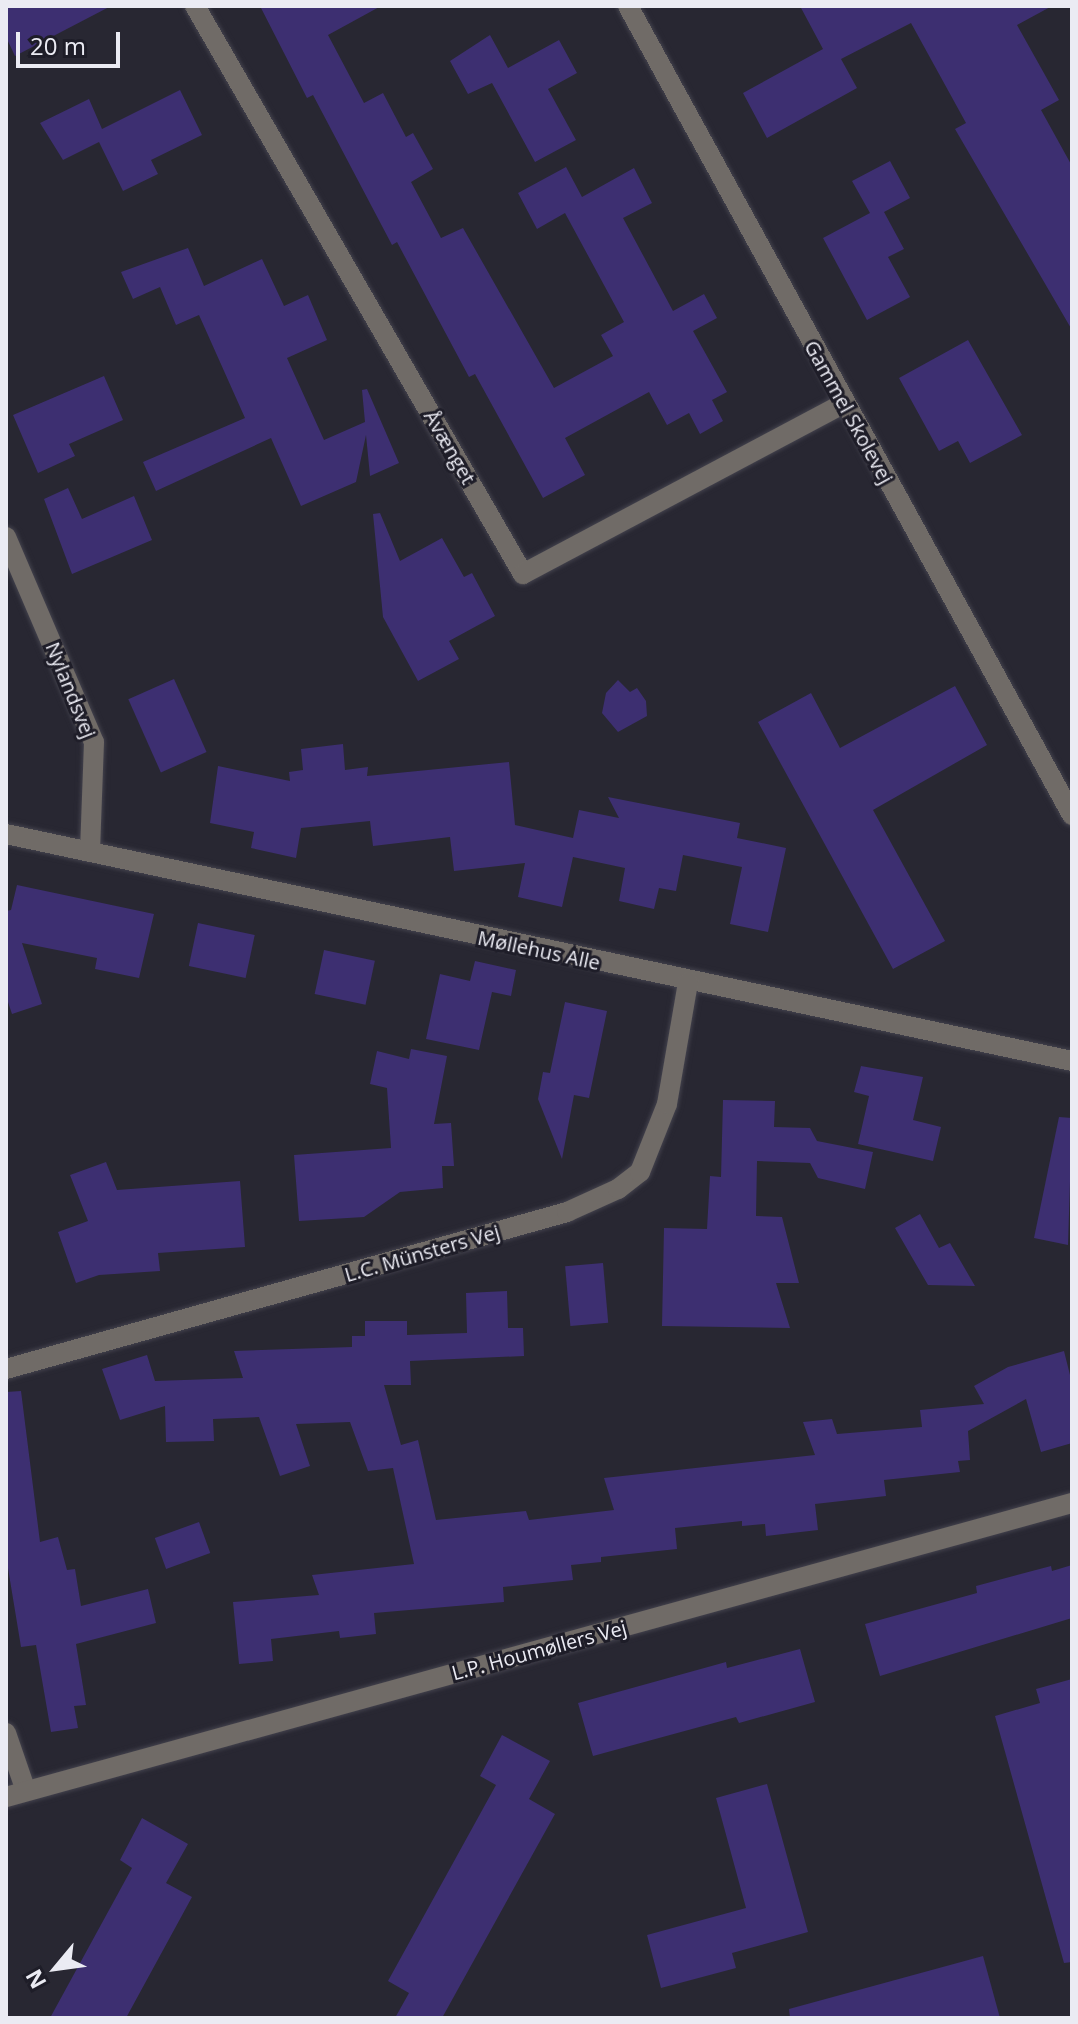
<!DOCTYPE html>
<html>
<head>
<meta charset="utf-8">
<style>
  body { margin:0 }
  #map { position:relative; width:1078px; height:2024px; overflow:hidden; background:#282732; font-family:"Open Sans",sans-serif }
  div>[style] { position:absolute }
  .building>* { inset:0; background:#3d2f71; transform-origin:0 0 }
  .roads { filter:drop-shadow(0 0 2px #43424d) drop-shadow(0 0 2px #43424d) }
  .minor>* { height:20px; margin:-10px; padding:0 10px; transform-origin:10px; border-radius:10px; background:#706b67 }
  span { translate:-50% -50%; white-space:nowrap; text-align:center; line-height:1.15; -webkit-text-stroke:6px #1e1d28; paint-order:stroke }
  .street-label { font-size:20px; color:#ebebf3 }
  .frame { position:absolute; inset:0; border:8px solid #ebebf3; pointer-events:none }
  .north { position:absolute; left:16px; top:1928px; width:80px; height:80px; -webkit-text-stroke:6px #1e1d28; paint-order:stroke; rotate:241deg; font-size:22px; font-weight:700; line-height:32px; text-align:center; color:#ebebf3 }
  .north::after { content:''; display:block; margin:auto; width:28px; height:36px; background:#ebebf3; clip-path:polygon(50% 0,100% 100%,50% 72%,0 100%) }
  .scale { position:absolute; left:16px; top:32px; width:104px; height:36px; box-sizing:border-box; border:4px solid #ebebf3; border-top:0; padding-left:10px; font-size:24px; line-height:28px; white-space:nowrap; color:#ebebf3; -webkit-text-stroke:6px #1e1d28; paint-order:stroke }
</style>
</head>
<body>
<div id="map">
  <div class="building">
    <div style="clip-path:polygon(6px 6px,111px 6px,15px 56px,6px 37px)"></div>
    <div style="clip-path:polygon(260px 6px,381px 6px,328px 35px,364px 103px,383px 93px,406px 137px,413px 133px,433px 169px,411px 182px,441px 238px,463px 228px,554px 388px,613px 356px,601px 335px,624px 322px,565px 213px,537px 229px,518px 193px,566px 167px,582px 197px,634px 168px,652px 203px,623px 218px,673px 311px,704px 294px,717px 318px,693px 331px,727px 392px,712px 400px,723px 421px,700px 434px,689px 413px,667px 425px,649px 392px,565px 438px,585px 475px,543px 498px,475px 374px,469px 377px,397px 242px,392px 245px,313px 95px,307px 98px)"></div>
    <div style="clip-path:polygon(800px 6px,1052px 6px,1017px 25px,1059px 100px,1041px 110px,1072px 166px,1072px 330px,955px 129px,966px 123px,911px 23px,841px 59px,857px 88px,767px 138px,743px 93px,823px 49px)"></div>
    <div style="clip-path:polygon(490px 35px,508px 68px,559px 40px,577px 73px,548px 89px,576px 140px,535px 162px,492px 83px,468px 94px,450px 61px)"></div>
    <div style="clip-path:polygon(180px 90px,202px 135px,151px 160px,158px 174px,123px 191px,99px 142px,63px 160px,40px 123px,89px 99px,102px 129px)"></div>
    <div style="clip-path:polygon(890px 161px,910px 198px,884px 212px,904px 249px,888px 257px,910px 297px,867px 320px,823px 238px,870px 213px,852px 181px)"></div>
    <div style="clip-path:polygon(188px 248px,204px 286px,262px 259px,284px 306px,308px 295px,327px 340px,287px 358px,324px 440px,365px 422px,362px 390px,367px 389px,399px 463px,370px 476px,366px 435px,356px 482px,301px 506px,271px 438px,156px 491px,143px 462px,245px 418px,199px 315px,176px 325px,160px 287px,133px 299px,121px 272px)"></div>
    <div style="clip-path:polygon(968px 340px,1022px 435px,970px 463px,958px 441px,939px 451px,899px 378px)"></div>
    <div style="clip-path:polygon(104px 376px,123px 420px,69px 444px,75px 456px,38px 473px,13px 415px)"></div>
    <div style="clip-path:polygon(68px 488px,82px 519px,134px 496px,152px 540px,72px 574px,44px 499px)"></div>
    <div style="clip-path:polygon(380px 513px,400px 561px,442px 538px,464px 577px,472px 573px,495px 616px,449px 641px,459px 659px,418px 681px,383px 617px,373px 514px)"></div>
    <div style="left:174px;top:679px;width:80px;height:50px;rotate:66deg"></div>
    <div style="clip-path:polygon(618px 680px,630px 692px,637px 688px,646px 701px,647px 716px,618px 732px,602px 713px,606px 693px)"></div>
    <div style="clip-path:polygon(955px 686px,987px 745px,873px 810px,945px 941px,893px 969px,758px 722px,811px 693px,840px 748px)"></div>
    <div style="clip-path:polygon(343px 744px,345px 770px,368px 767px,367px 776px,509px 762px,515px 825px,573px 838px,579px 810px,619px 818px,608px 797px,740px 823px,737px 838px,786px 848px,768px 932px,730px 924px,742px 867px,683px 855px,676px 891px,659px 888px,654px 909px,619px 901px,625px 868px,573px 857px,562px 907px,518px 897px,525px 863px,454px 871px,450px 837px,373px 846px,370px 821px,301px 828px,296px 858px,251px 848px,254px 832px,210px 823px,218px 766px,290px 781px,289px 772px,303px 770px,301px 749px)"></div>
    <div style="clip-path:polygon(17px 885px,154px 914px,139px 978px,95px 969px,97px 958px,22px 943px,42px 1004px,12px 1014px,6px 996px,6px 911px,11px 910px)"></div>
    <div style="left:198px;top:923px;width:58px;height:44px;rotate:12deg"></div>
    <div style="left:324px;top:950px;width:52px;height:45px;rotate:12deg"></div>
    <div style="clip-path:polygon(475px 961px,516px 970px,511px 996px,492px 992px,479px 1050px,426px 1039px,440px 974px,470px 981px)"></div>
    <div style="clip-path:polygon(565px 1002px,607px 1011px,589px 1098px,574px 1095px,562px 1159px,538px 1099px,543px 1072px,550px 1073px)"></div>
    <div style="clip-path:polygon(411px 1049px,447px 1056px,434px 1124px,451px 1123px,454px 1166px,442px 1166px,443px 1188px,400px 1192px,364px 1217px,299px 1221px,294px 1155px,391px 1148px,387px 1088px,370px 1084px,377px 1051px,409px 1059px)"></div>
    <div style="clip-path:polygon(861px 1066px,923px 1077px,913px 1120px,941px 1127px,933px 1161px,858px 1144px,869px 1096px,854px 1092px)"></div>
    <div style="clip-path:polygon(723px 1100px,775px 1101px,774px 1127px,810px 1128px,817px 1141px,873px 1152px,865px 1189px,818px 1178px,810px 1163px,757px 1161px,756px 1216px,782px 1217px,799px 1283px,776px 1283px,790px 1328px,662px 1326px,664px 1228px,707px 1229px,710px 1176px,721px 1177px)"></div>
    <div style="clip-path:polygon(1059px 1117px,1072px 1118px,1068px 1245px,1034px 1238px)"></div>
    <div style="clip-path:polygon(106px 1162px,117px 1190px,240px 1181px,245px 1247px,158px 1253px,160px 1271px,99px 1275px,76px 1283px,58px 1232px,88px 1221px,70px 1175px)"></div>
    <div style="clip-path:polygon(920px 1214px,939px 1248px,950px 1243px,975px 1286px,928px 1285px,895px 1228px)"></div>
    <div style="left:603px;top:1263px;width:60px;height:38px;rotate:85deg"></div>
    <div style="clip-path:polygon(507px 1291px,508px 1328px,523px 1328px,524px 1356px,410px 1361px,411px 1385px,384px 1385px,401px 1445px,418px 1440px,436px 1520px,526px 1511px,529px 1520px,614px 1510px,604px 1478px,815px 1455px,803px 1422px,832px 1419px,837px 1434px,922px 1427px,920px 1410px,984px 1404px,974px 1386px,1008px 1367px,1064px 1351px,1072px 1383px,1072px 1443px,1041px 1452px,1026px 1399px,968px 1431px,970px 1460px,958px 1461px,960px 1472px,884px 1480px,886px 1496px,815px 1504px,818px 1530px,766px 1536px,765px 1524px,742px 1526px,742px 1521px,675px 1528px,677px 1549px,601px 1557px,601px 1562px,571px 1565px,573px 1580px,503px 1587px,504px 1602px,374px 1613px,376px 1634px,340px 1638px,339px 1631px,271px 1639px,273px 1661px,239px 1664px,233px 1602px,319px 1595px,312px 1575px,414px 1564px,393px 1468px,368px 1471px,350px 1422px,296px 1424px,310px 1466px,280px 1476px,259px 1417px,213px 1419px,214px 1441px,166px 1442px,165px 1406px,120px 1420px,102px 1369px,147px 1355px,155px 1381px,243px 1378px,234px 1351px,352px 1347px,352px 1336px,365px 1336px,365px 1321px,407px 1321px,407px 1335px,467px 1333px,466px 1293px)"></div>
    <div style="clip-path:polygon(21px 1391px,40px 1542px,58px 1537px,67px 1570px,75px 1569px,81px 1606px,148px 1589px,156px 1623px,76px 1644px,86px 1705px,74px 1706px,78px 1728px,51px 1732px,36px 1645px,21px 1647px,6px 1556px,6px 1392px)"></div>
    <div style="left:199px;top:1522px;width:33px;height:47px;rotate:70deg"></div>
    <div style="clip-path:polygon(1072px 1565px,1072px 1618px,880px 1676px,865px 1624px,977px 1593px,976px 1586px,1051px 1566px,1052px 1571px)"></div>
    <div style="clip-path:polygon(800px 1649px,815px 1702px,739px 1723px,736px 1717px,593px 1756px,578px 1703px,726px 1662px,727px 1668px)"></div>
    <div style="clip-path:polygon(1072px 1679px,1072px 1962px,1064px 1963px,995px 1716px,1040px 1703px,1036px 1689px)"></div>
    <div style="clip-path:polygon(502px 1735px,550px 1761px,529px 1799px,555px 1814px,442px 2018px,395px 2018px,409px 1993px,388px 1981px,496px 1785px,480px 1776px)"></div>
    <div style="clip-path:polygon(767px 1784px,808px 1932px,732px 1953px,736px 1968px,661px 1988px,647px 1935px,746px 1908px,716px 1798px)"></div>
    <div style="clip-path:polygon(142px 1818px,188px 1844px,166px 1883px,192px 1897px,126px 2018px,50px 2018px,132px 1868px,120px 1860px)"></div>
    <div style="clip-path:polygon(983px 1956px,1000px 2018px,790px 2018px,789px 2009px)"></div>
  </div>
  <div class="roads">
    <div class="minor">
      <div style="left:195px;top:6px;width:656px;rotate:60deg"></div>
      <div style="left:523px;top:574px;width:364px;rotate:-28deg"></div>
      <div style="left:628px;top:6px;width:923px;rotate:61.24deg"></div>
      <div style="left:6px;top:537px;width:223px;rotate:66.8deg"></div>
      <div style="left:94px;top:742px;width:110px;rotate:92.1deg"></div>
      <div style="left:6px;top:834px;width:1090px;rotate:12.02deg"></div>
      <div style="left:6px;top:1369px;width:583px;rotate:-15.63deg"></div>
      <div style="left:567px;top:1212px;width:56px;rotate:-24.3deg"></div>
      <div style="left:618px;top:1189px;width:28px;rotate:-38deg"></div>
      <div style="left:640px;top:1172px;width:73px;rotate:-68.3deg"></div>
      <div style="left:667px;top:1104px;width:124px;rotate:-80.2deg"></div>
      <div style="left:6px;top:1733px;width:61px;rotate:71deg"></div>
      <div style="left:6px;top:1797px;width:1106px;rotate:-15.42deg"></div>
    </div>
  </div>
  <div class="street-label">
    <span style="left:849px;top:412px;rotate:61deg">Gammel Skolevej</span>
    <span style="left:450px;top:447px;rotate:60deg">Åvænget</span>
    <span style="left:71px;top:690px;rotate:68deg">Nylandsvej</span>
    <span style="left:539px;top:950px;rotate:12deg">Møllehus Alle</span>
    <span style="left:422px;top:1253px;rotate:-16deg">L.C. Münsters Vej</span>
    <span style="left:539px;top:1650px;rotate:-15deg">L.P. Houmøllers Vej</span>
  </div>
  <div class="frame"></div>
  <div class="north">N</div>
  <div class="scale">20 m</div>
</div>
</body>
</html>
